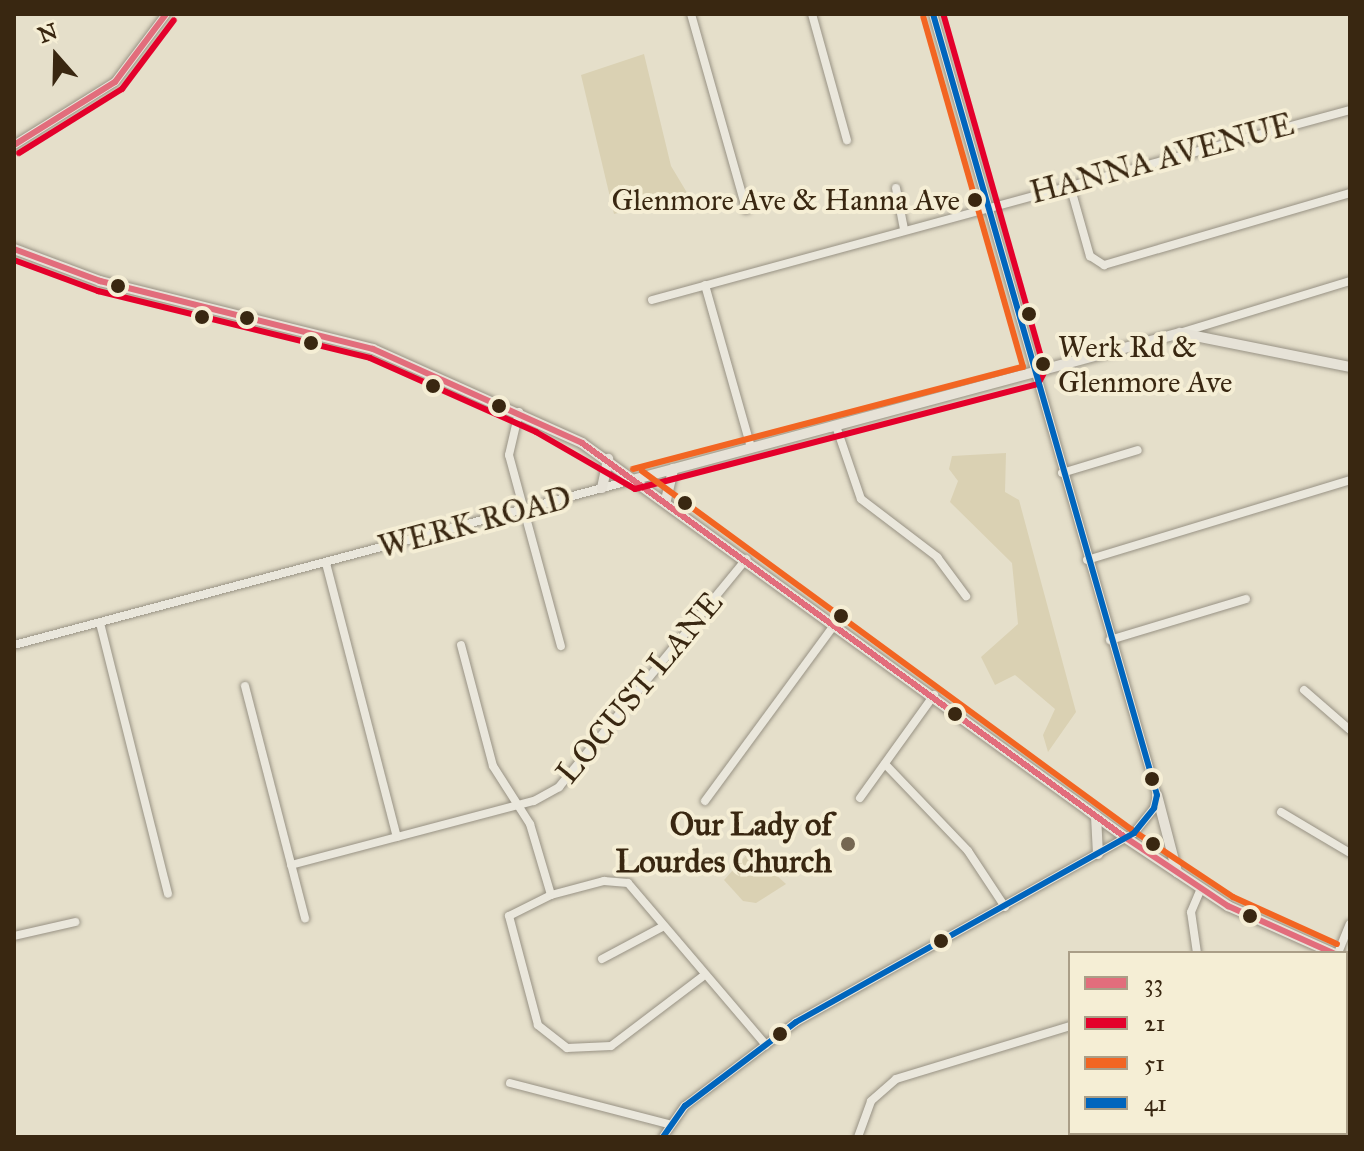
<!DOCTYPE html>
<html>
<head>
<meta charset="utf-8">
<style>
  body { margin:0 }
  #map { position:relative; width:1364px; height:1151px; overflow:hidden; background:#e5dfca; font-family:"IM FELL Great Primer",serif }
  div>[style] { position:absolute }
  .green>* { inset:0; background:#dad1b3 }
  .roads { filter:drop-shadow(0 0 2px #989284) drop-shadow(0 0 2px #989284) }
  .minor>* { height:8px; margin:-4px; padding:0 4px; transform-origin:4px; border-radius:4px; background:#eae7dc }
  .major>* { height:10px; margin:-5px; padding:0 5px; transform-origin:5px; border-radius:5px; background:#e6e2d7 }
  .bus-1>* { height:6px; margin:-3px; padding:0 3px; transform-origin:3px; border-radius:3px; background:#e26d7c }
  .bus-2>* { height:6px; margin:-3px; padding:0 3px; transform-origin:3px; border-radius:3px; background:#e4002b }
  .bus-3>* { height:6px; margin:-3px; padding:0 3px; transform-origin:3px; border-radius:3px; background:#f26522 }
  .bus-4>* { height:6px; margin:-3px; padding:0 3px; transform-origin:3px; border-radius:3px; background:#0065bd }
  .dots>* { width:22px; height:22px; translate:-50% -50%; box-sizing:border-box; border:4px solid #f5eed5; border-radius:50% }
  span { translate:-50% -50%; white-space:nowrap; text-align:center; line-height:1.15; -webkit-text-stroke:8px #f5eed5; paint-order:stroke }
  .bus-label { font-size:30px; color:#392711 }
  .right { translate:-100% -50%; text-align:right }
  .left { translate:0 -50%; text-align:left }
  .street-label { font-size:32px; color:#392711 }
  .poi-label { font-size:32px; color:#392711; font-weight:700 }
  .frame { position:absolute; inset:0; border:16px solid #392711; pointer-events:none }
  .legend { position:absolute; left:1068px; top:951px; width:280px; height:184px; box-sizing:border-box; background:#f5eed5; border:2px solid #aa9e87; margin:0; padding:10px 14px; list-style:none; font-size:24px; color:#392711 }
  .legend li { display:flex; align-items:center; gap:16px; height:40px }
  .legend b { width:40px; border:2px solid #aa9e87 }
  .north { position:absolute; left:16px; top:16px; width:80px; height:80px; -webkit-text-stroke:6px #f5eed5; paint-order:stroke; rotate:340deg; font-size:22px; font-weight:700; line-height:32px; text-align:center; color:#392711 }
  .north::after { content:''; display:block; margin:auto; width:28px; height:36px; background:#392711; clip-path:polygon(50% 0,100% 100%,50% 72%,0 100%) }
</style>
</head>
<body>
<div id="map">
  <div class="green">
    <div style="clip-path:polygon(644px 54px,671px 166px,689px 196px,614px 214px,581px 75px)"></div>
    <div style="clip-path:polygon(1006px 453px,1005px 492px,1019px 500px,1076px 712px,1048px 752px,1043px 735px,1055px 709px,1015px 675px,995px 685px,981px 657px,1018px 624px,1012px 563px,950px 502px,958px 481px,949px 469px,952px 456px)"></div>
    <div style="clip-path:polygon(750px 851px,786px 884px,756px 903px,743px 901px,724px 880px)"></div>
  </div>
  <div class="roads">
    <div class="minor">
      <div style="left:691px;top:14px;width:203px;rotate:74.2deg"></div>
      <div style="left:812px;top:14px;width:131px;rotate:74.5deg"></div>
      <div style="left:14px;top:145px;width:119px;rotate:-32deg"></div>
      <div style="left:115px;top:82px;width:85px;rotate:-53.1deg"></div>
      <div style="left:896px;top:188px;width:42px;rotate:79deg"></div>
      <div style="left:1071px;top:189px;width:70px;rotate:74.2deg"></div>
      <div style="left:1090px;top:256px;width:17px;rotate:33deg"></div>
      <div style="left:1104px;top:265px;width:256px;rotate:-16.3deg"></div>
      <div style="left:705px;top:285px;width:169px;rotate:74.2deg"></div>
      <div style="left:652px;top:300px;width:723px;rotate:-15.23deg"></div>
      <div style="left:1180px;top:333px;width:178px;rotate:-17deg"></div>
      <div style="left:519px;top:412px;width:44px;rotate:103.1deg"></div>
      <div style="left:509px;top:455px;width:198px;rotate:74.8deg"></div>
      <div style="left:836px;top:426px;width:77px;rotate:71.1deg"></div>
      <div style="left:861px;top:499px;width:96px;rotate:37.3deg"></div>
      <div style="left:937px;top:557px;width:49px;rotate:53.4deg"></div>
      <div style="left:1062px;top:473px;width:79px;rotate:-16.8deg"></div>
      <div style="left:1087px;top:560px;width:275px;rotate:-16.9deg"></div>
      <div style="left:326px;top:563px;width:283px;rotate:75.5deg"></div>
      <div style="left:100px;top:623px;width:279px;rotate:75.9deg"></div>
      <div style="left:1110px;top:640px;width:142px;rotate:-16.8deg"></div>
      <div style="left:14px;top:645px;width:644px;rotate:-14.94deg"></div>
      <div style="left:461px;top:645px;width:125px;rotate:75.2deg"></div>
      <div style="left:493px;top:766px;width:69px;rotate:57.5deg"></div>
      <div style="left:530px;top:824px;width:74px;rotate:73.5deg"></div>
      <div style="left:245px;top:686px;width:240px;rotate:75.5deg"></div>
      <div style="left:1304px;top:690px;width:61px;rotate:41deg"></div>
      <div style="left:885px;top:764px;width:120px;rotate:46.3deg"></div>
      <div style="left:968px;top:851px;width:67px;rotate:56.5deg"></div>
      <div style="left:860px;top:798px;width:127px;rotate:-54.3deg"></div>
      <div style="left:705px;top:801px;width:220px;rotate:-53.7deg"></div>
      <div style="left:1281px;top:812px;width:80px;rotate:30.7deg"></div>
      <div style="left:291px;top:865px;width:251px;rotate:-14.8deg"></div>
      <div style="left:534px;top:801px;width:29px;rotate:-29deg"></div>
      <div style="left:559px;top:787px;width:295px;rotate:-50.6deg"></div>
      <div style="left:14px;top:936px;width:63px;rotate:-12.9deg"></div>
      <div style="left:1197px;top:953px;width:41px;rotate:-98.3deg"></div>
      <div style="left:1191px;top:912px;width:26px;rotate:-67deg"></div>
      <div style="left:1338px;top:953px;width:31px;rotate:-68deg"></div>
      <div style="left:602px;top:959px;width:70px;rotate:-28deg"></div>
      <div style="left:702px;top:977px;width:114px;rotate:142.8deg"></div>
      <div style="left:611px;top:1046px;width:44px;rotate:177.4deg"></div>
      <div style="left:567px;top:1048px;width:37px;rotate:-142deg"></div>
      <div style="left:538px;top:1025px;width:113px;rotate:-104.9deg"></div>
      <div style="left:509px;top:916px;width:47px;rotate:-26.6deg"></div>
      <div style="left:551px;top:895px;width:55px;rotate:-14.8deg"></div>
      <div style="left:604px;top:881px;width:24px;rotate:5deg"></div>
      <div style="left:628px;top:883px;width:213px;rotate:49.6deg"></div>
      <div style="left:510px;top:1083px;width:164px;rotate:14.5deg"></div>
      <div style="left:1346px;top:1109px;width:4px;rotate:-14deg"></div>
      <div style="left:1249px;top:1136px;width:11px;rotate:-15deg"></div>
      <div style="left:663px;top:1137px;width:38px;rotate:-55deg"></div>
      <div style="left:685px;top:1106px;width:139px;rotate:-37.1deg"></div>
      <div style="left:796px;top:1022px;width:387px;rotate:-29.2deg"></div>
      <div style="left:1134px;top:833px;width:32px;rotate:-51deg"></div>
      <div style="left:1154px;top:808px;width:13px;rotate:-77deg"></div>
      <div style="left:1157px;top:795px;width:812px;rotate:-106deg"></div>
      <div style="left:858px;top:1137px;width:38px;rotate:-70deg"></div>
      <div style="left:871px;top:1101px;width:33px;rotate:-41deg"></div>
      <div style="left:896px;top:1079px;width:182px;rotate:-16.9deg"></div>
      <div style="left:1087px;top:1137px;width:16px;rotate:-15deg"></div>
    </div>
    <div class="major">
      <div style="left:14px;top:249px;width:92px;rotate:20.4deg"></div>
      <div style="left:100px;top:281px;width:281px;rotate:14deg"></div>
      <div style="left:373px;top:349px;width:229px;rotate:24.2deg"></div>
      <div style="left:582px;top:443px;width:672px;rotate:35.98deg"></div>
      <div style="left:1126px;top:838px;width:123px;rotate:33.7deg"></div>
      <div style="left:1228px;top:906px;width:115px;rotate:24.1deg"></div>
      <div style="left:636px;top:479px;width:563px;rotate:-15.02deg"></div>
      <div style="left:1180px;top:333px;width:173px;rotate:11.3deg"></div>
      <div style="left:602px;top:488px;width:30px;rotate:-78deg"></div>
      <div style="left:666px;top:500px;width:32px;rotate:-77deg"></div>
      <div style="left:1157px;top:795px;width:80px;rotate:75.4deg"></div>
      <div style="left:1096px;top:816px;width:38px;rotate:87deg"></div>
      <div style="left:1346px;top:959px;width:4px;rotate:27deg"></div>
    </div>
  </div>
  <div class="bus-1">
    <div style="left:14px;top:145px;width:119px;rotate:-32deg"></div>
    <div style="left:115px;top:82px;width:85px;rotate:-53.1deg"></div>
    <div style="left:14px;top:249px;width:92px;rotate:20.4deg"></div>
    <div style="left:100px;top:281px;width:281px;rotate:14deg"></div>
    <div style="left:373px;top:349px;width:229px;rotate:24.2deg"></div>
    <div style="left:582px;top:443px;width:672px;rotate:35.98deg"></div>
    <div style="left:1126px;top:838px;width:123px;rotate:33.7deg"></div>
    <div style="left:1228px;top:906px;width:115px;rotate:24.1deg"></div>
  </div>
  <div class="bus-2">
    <div style="left:19px;top:153px;width:121px;rotate:-31.9deg"></div>
    <div style="left:122px;top:89px;width:86px;rotate:-53deg"></div>
    <div style="left:14px;top:260px;width:90px;rotate:20.3deg"></div>
    <div style="left:98px;top:291px;width:280px;rotate:13.8deg"></div>
    <div style="left:370px;top:358px;width:182px;rotate:24deg"></div>
    <div style="left:536px;top:432px;width:114px;rotate:29.9deg"></div>
    <div style="left:635px;top:489px;width:416px;rotate:-14.6deg"></div>
    <div style="left:1038px;top:384px;width:15px;rotate:-62deg"></div>
    <div style="left:1045px;top:371px;width:371px;rotate:-105.9deg"></div>
  </div>
  <div class="bus-3">
    <div style="left:633px;top:469px;width:403px;rotate:-14.7deg"></div>
    <div style="left:1023px;top:367px;width:364px;rotate:-105.9deg"></div>
    <div style="left:642px;top:471px;width:607px;rotate:36.23deg"></div>
    <div style="left:1132px;top:830px;width:121px;rotate:33.6deg"></div>
    <div style="left:1233px;top:897px;width:114px;rotate:24.3deg"></div>
  </div>
  <div class="bus-4">
    <div style="left:663px;top:1137px;width:38px;rotate:-55deg"></div>
    <div style="left:685px;top:1106px;width:139px;rotate:-37.1deg"></div>
    <div style="left:796px;top:1022px;width:387px;rotate:-29.2deg"></div>
    <div style="left:1134px;top:833px;width:32px;rotate:-51deg"></div>
    <div style="left:1154px;top:808px;width:13px;rotate:-77deg"></div>
    <div style="left:1157px;top:795px;width:812px;rotate:-106deg"></div>
  </div>
  <div class="dots">
    <div style="left:975px;top:200px;background:#392711"></div>
    <div style="left:118px;top:286px;background:#392711"></div>
    <div style="left:1029px;top:314px;background:#392711"></div>
    <div style="left:202px;top:317px;background:#392711"></div>
    <div style="left:247px;top:318px;background:#392711"></div>
    <div style="left:311px;top:343px;background:#392711"></div>
    <div style="left:1043px;top:364px;background:#392711"></div>
    <div style="left:433px;top:386px;background:#392711"></div>
    <div style="left:499px;top:406px;background:#392711"></div>
    <div style="left:685px;top:503px;background:#392711"></div>
    <div style="left:841px;top:616px;background:#392711"></div>
    <div style="left:955px;top:714px;background:#392711"></div>
    <div style="left:1152px;top:779px;background:#392711"></div>
    <div style="left:848px;top:844px;background:#756752"></div>
    <div style="left:1153px;top:844px;background:#392711"></div>
    <div style="left:1250px;top:916px;background:#392711"></div>
    <div style="left:941px;top:941px;background:#392711"></div>
    <div style="left:780px;top:1034px;background:#392711"></div>
  </div>
  <div class="bus-label">
    <span class="right" style="left:960px;top:200px">Glenmore Ave &amp; Hanna Ave</span>
    <span class="left" style="left:1058px;top:364px">Werk Rd &amp;<br>Glenmore Ave</span>
  </div>
  <div class="street-label">
    <span style="left:1162px;top:159px;rotate:-15deg">HANNA AVENUE</span>
    <span style="left:475px;top:523px;rotate:-15deg">WERK ROAD</span>
    <span style="left:640px;top:688px;rotate:-50deg">LOCUST LANE</span>
  </div>
  <div class="poi-label">
    <span class="right" style="left:832px;top:844px">Our Lady of<br>Lourdes Church</span>
  </div>
  <div class="frame"></div>
  <ul class="legend">
  <li><b style="height:10px;background:#e26d7c"></b>33</li>
  <li><b style="height:10px;background:#e4002b"></b>21</li>
  <li><b style="height:10px;background:#f26522"></b>51</li>
  <li><b style="height:10px;background:#0065bd"></b>41</li>
  </ul>
  <div class="north">N</div>
</div>
</body>
</html>
